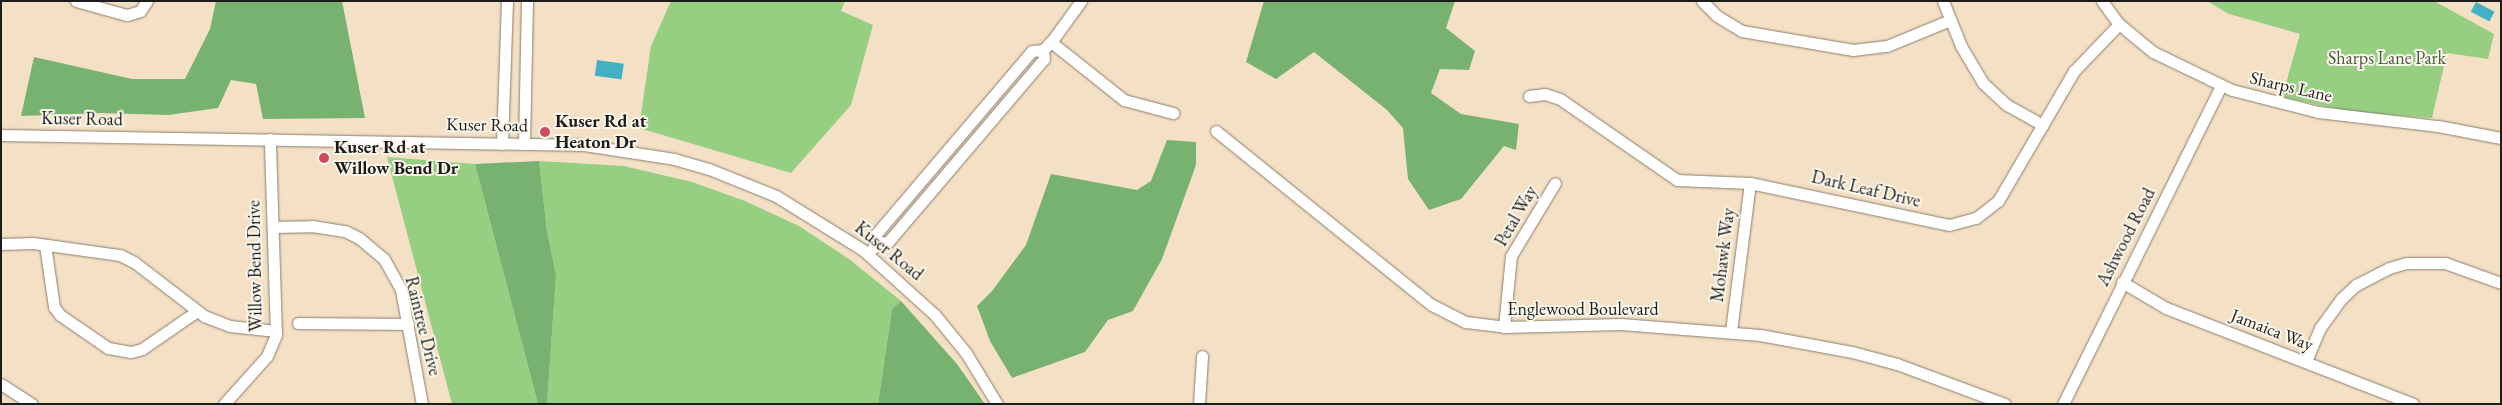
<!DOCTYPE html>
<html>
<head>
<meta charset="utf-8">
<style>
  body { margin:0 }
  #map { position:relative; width:2502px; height:405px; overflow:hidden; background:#f4e0c4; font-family:"EB Garamond",serif }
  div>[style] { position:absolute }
  .green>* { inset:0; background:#96cf82 }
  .forest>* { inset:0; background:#78b270 }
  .water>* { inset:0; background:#45b0c3; transform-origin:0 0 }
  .roads { filter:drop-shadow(0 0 1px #887e70) drop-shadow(0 0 1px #887e70) }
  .minor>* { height:11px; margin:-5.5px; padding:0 5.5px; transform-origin:5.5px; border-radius:5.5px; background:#fff }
  .dots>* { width:14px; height:14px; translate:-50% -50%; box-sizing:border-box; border:2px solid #fbf7ec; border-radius:50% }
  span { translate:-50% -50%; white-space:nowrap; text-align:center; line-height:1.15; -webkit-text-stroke:4px #fbf7ec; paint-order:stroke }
  .park-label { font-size:18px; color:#475b40 }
  .street-label { font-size:18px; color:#1c1c1c }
  .poi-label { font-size:18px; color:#1c1c1c; font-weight:700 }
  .left { translate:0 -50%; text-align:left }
  .frame { position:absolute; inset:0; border:2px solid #1c1c1c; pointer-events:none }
</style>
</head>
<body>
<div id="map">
  <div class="green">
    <div style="clip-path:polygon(671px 1px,845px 1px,841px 11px,873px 25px,851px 105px,791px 173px,639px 128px,651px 46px)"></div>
    <div style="clip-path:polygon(2207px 1px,2434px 1px,2494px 34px,2488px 59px,2447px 53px,2432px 118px,2352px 112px,2282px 97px,2300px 34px,2229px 14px)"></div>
    <div style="clip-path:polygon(387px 157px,475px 164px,538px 404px,452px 404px)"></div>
    <div style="clip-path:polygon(539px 161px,624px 166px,692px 182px,745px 201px,799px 226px,849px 259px,901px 301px,892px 309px,878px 404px,547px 404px,556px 275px,547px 231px)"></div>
  </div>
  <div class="forest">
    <div style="clip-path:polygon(216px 1px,342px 1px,365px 118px,263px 119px,256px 84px,231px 80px,218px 108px,168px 115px,101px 113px,21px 116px,34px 57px,132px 79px,185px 79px,210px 29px)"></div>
    <div style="clip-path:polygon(1264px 1px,1455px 1px,1446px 28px,1475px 51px,1469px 70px,1440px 69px,1431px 93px,1461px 114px,1519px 124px,1516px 150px,1504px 146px,1461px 199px,1429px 210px,1408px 179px,1403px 128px,1387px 110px,1314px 52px,1276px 79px,1246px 62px)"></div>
    <div style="clip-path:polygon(1167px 140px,1196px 142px,1196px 165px,1162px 259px,1133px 311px,1108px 320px,1085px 352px,1012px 378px,990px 341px,977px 306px,992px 291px,1026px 245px,1051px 174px,1137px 190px,1151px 181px)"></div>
    <div style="clip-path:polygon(539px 161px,547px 231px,556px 275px,547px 404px,538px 404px,475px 164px)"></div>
    <div style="clip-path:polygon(901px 301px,957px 364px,985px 404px,878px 404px,892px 309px)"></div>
  </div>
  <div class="water">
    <div style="left:2476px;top:2px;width:21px;height:11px;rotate:28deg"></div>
    <div style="left:597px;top:60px;width:27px;height:16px;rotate:8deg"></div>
  </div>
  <div class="roads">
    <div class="minor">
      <div style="left:76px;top:1px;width:53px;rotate:15.4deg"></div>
      <div style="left:127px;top:15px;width:14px;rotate:-17deg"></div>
      <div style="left:140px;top:11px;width:12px;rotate:-55deg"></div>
      <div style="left:1702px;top:1px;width:21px;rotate:45deg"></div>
      <div style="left:1717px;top:16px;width:29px;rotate:31deg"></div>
      <div style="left:1742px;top:31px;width:113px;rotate:9.7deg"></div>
      <div style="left:1853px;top:50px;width:34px;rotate:-7deg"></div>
      <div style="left:1887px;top:46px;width:68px;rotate:-22.4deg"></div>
      <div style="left:1943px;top:1px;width:48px;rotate:68.2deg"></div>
      <div style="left:1961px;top:46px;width:43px;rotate:59.3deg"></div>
      <div style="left:1983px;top:83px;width:33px;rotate:43deg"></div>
      <div style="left:2007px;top:105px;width:41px;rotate:29.1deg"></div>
      <div style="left:2102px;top:1px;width:29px;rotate:54deg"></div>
      <div style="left:2119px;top:24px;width:44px;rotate:39.5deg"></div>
      <div style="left:2153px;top:52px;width:88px;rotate:25.7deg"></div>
      <div style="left:2232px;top:90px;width:89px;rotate:14.3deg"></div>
      <div style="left:2318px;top:112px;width:121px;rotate:6.7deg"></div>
      <div style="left:2438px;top:126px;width:64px;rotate:10.8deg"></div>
      <div style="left:1051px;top:42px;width:93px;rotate:38.5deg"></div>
      <div style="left:1124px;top:100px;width:51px;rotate:14.9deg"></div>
      <div style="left:1529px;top:96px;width:16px;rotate:-7deg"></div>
      <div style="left:1545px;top:94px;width:16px;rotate:18deg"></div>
      <div style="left:1560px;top:99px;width:142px;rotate:34.7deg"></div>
      <div style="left:1677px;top:180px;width:73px;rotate:2.4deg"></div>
      <div style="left:1750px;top:183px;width:203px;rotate:11.9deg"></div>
      <div style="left:1949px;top:225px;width:28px;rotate:-15deg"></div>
      <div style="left:1976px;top:218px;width:28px;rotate:-38deg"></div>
      <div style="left:1998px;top:201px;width:151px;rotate:-59.7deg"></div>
      <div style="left:2074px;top:71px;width:65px;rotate:-46.2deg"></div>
      <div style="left:1216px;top:131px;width:277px;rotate:38.9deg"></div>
      <div style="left:1432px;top:305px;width:38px;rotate:27deg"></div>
      <div style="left:1466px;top:322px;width:38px;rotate:7deg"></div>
      <div style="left:1504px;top:327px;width:117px;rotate:-1.5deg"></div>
      <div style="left:1621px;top:324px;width:139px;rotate:4.5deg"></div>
      <div style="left:1760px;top:335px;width:94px;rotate:10.5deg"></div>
      <div style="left:1852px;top:352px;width:47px;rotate:14.9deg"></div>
      <div style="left:1897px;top:364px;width:115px;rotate:20.3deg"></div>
      <div style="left:1px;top:135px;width:583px;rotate:0.98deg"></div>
      <div style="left:584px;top:145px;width:91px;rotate:8.8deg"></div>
      <div style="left:674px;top:159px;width:36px;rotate:16deg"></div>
      <div style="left:709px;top:169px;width:72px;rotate:21.9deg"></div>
      <div style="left:776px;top:196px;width:102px;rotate:31.8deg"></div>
      <div style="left:863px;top:250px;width:97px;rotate:42.1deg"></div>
      <div style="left:935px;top:315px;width:49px;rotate:50.8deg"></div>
      <div style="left:966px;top:353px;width:60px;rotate:58.7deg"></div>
      <div style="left:502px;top:144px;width:143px;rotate:-88deg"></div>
      <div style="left:524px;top:144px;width:143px;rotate:-88.8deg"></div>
      <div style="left:273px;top:227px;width:39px;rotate:-1deg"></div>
      <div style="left:312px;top:226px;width:33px;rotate:9deg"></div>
      <div style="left:345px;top:231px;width:16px;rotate:27deg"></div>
      <div style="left:359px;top:238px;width:33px;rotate:40deg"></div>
      <div style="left:384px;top:259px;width:35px;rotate:61deg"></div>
      <div style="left:401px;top:290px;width:116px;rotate:79.6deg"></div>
      <div style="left:877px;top:243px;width:9px;rotate:-96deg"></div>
      <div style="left:876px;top:234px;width:240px;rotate:-49.6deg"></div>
      <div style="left:1032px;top:51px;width:11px;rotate:-5deg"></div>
      <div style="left:1043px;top:50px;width:16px;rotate:-47deg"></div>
      <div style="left:1054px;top:38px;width:46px;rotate:-53.9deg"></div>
      <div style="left:1px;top:244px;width:32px;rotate:-2deg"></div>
      <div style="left:33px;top:243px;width:88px;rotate:7.9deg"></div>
      <div style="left:120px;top:255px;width:16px;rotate:27deg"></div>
      <div style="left:134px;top:262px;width:88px;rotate:37.6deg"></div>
      <div style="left:204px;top:316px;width:28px;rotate:21deg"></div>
      <div style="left:230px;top:326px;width:46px;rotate:6.2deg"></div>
      <div style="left:45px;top:245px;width:63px;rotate:81.7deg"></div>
      <div style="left:54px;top:307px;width:10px;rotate:53deg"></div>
      <div style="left:60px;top:315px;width:58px;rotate:34.5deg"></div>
      <div style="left:108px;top:348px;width:23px;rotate:10deg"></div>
      <div style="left:131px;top:352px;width:11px;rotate:-15deg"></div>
      <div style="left:142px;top:349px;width:67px;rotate:-34.6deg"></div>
      <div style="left:872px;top:249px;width:8px;rotate:-50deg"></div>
      <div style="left:877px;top:243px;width:11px;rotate:-5deg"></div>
      <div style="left:888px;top:242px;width:240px;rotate:-49.6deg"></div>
      <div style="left:1044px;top:59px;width:9px;rotate:-96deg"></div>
      <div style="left:2122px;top:282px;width:51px;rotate:30.6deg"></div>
      <div style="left:2166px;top:308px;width:265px;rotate:21.2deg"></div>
      <div style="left:298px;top:323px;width:110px;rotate:0.5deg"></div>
      <div style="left:1504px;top:327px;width:71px;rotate:-84.4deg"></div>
      <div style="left:1511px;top:256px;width:85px;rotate:-58.9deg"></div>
      <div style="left:1731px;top:331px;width:149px;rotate:-82.7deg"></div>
      <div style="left:2306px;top:361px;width:36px;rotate:-67deg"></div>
      <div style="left:2320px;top:328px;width:37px;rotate:-54deg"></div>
      <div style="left:2342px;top:298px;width:19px;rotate:-43deg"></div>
      <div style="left:2356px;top:285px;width:37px;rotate:-27deg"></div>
      <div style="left:2389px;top:268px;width:19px;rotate:-16deg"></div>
      <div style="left:2407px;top:263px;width:38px"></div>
      <div style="left:2445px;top:263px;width:59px;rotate:19.7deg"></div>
      <div style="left:1px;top:384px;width:37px;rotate:33deg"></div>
      <div style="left:224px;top:404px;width:64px;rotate:-48.1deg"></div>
      <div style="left:267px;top:356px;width:23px;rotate:-67deg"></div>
      <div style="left:276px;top:335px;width:196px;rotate:-91.8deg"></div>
      <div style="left:1199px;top:404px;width:48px;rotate:-86.4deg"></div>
      <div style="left:2063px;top:404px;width:355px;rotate:-63.6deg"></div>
    </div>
  </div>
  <div class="dots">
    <div style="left:545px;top:132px;background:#d1495b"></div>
    <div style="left:324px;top:158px;background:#d1495b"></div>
  </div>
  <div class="park-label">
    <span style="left:2387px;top:58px">Sharps Lane Park</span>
  </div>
  <div class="street-label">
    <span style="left:2291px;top:87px;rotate:13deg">Sharps Lane</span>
    <span style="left:82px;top:119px;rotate:1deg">Kuser Road</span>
    <span style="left:487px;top:125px;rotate:1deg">Kuser Road</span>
    <span style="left:1866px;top:189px;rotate:13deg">Dark Leaf Drive</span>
    <span style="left:1516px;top:216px;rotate:-60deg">Petal Way</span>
    <span style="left:2126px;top:237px;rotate:-63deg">Ashwood Road</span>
    <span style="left:889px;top:251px;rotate:39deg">Kuser Road</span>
    <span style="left:1723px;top:255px;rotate:-83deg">Mohawk Way</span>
    <span style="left:255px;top:266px;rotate:-91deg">Willow Bend Drive</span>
    <span style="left:1583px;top:309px">Englewood Boulevard</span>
    <span style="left:423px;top:326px;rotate:76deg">Raintree Drive</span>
    <span style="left:2272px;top:330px;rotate:21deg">Jamaica Way</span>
  </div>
  <div class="poi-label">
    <span class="left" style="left:555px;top:132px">Kuser Rd at<br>Heaton Dr</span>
    <span class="left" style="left:334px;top:158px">Kuser Rd at<br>Willow Bend Dr</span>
  </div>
  <div class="frame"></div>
</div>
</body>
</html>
